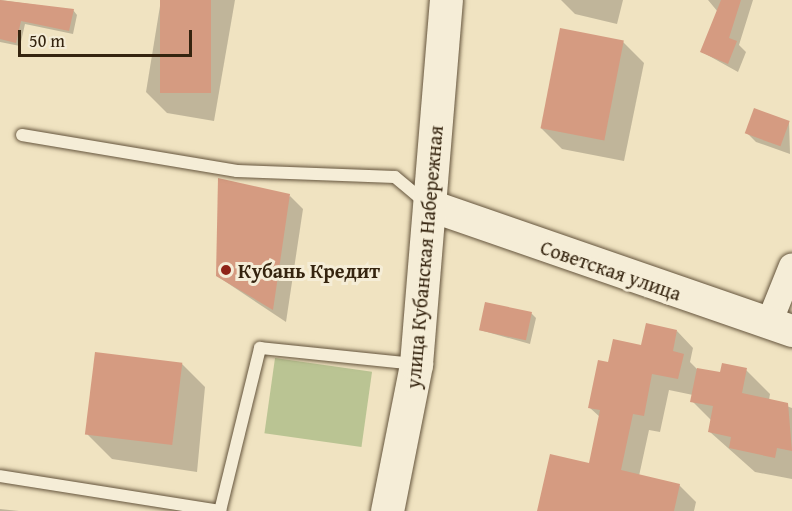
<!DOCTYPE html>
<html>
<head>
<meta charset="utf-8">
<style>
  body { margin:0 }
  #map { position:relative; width:792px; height:511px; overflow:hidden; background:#f0e3c1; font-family:"Gentium Book Plus",serif }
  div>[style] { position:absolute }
  .green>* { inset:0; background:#bac493; transform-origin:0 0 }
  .shadow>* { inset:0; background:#0003 }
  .building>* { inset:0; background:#d59b81; transform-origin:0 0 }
  .roads { filter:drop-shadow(0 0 2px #64543c) drop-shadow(0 0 2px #64543c) }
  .service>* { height:12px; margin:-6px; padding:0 6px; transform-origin:6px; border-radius:6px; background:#f5edd7 }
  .minor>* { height:26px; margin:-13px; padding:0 13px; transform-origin:13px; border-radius:13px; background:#f5edd7 }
  .tertiary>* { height:32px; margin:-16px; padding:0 16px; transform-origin:16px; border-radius:16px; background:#f5edd7 }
  .secondary>* { height:33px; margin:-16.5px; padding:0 16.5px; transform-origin:16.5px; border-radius:16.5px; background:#f5edd7 }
  .dots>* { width:16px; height:16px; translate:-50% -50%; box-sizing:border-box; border:3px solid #f5edd7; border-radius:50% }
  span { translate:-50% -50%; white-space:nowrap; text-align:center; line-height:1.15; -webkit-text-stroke:6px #f5edd7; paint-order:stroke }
  .street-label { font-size:20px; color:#35240f }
  .poi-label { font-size:20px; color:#35240f; font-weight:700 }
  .left { translate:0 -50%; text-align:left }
  .scale { position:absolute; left:18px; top:30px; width:174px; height:27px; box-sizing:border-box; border:3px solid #35240f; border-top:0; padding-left:8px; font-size:18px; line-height:21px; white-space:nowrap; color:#35240f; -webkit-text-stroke:4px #f5edd7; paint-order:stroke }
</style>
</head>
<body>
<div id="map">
  <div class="green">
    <div style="left:275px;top:358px;width:98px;height:76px;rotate:8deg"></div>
  </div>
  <div class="shadow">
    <div style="clip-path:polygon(0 0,73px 10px,77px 15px,73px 34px,25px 24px,20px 46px,0 42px)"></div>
    <div style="clip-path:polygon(161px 0,235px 0,214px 121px,167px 113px,146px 92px)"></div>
    <div style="clip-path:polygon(561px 0,623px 0,617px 24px,575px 14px)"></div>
    <div style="clip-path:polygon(708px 0,753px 0,739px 45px,746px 52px,738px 72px,702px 52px,718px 12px)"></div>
    <div style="clip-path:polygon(623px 42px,644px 63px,624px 161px,562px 149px,541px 128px)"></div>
    <div style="clip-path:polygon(789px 122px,790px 154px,756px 142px,747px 133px)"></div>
    <div style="clip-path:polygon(290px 196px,303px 209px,286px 322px,217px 276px)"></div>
    <div style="clip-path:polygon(531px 313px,536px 318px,530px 344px,480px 330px)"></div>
    <div style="clip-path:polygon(677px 331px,693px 348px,690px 362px,697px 369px,721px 374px,746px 370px,770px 394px,769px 400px,792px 408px,792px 479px,755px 472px,710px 432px,712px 421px,692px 401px,693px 395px,669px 390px,660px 432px,649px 430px,639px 476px,679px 485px,696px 502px,694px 511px,538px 511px,590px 464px,600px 417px,590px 408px,610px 364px)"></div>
    <div style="clip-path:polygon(181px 363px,205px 387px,197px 472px,112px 459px,88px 435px)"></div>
    <div style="clip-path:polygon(0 509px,19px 511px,0 511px)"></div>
  </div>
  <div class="building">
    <div style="clip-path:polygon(0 0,74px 9px,69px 31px,21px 21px,16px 43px,0 39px)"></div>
    <div style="left:160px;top:0;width:51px;height:93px"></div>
    <div style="clip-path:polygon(721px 0,741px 0,729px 38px,737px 41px,728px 64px,700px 52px)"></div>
    <div style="left:560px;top:28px;width:65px;height:102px;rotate:11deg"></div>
    <div style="left:754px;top:108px;width:38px;height:27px;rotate:20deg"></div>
    <div style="clip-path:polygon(218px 178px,290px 194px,273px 310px,216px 276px)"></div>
    <div style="left:485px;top:302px;width:48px;height:29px;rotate:12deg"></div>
    <div style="clip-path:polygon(646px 323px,677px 330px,673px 351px,684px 354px,678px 379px,652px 374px,644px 416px,633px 414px,621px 470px,680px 484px,674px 511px,537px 511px,550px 454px,589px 463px,600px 410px,588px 408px,598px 360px,608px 362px,613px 339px,641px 345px)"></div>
    <div style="left:95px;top:352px;width:88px;height:83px;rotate:7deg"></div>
    <div style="clip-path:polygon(722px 363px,747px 368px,742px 393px,788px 403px,792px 451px,777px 448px,775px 458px,729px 448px,731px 437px,708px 432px,713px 406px,690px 402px,697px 368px,720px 372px)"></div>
  </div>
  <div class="roads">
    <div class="service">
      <div style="left:22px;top:135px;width:218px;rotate:9.5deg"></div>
      <div style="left:237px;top:171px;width:158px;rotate:2.2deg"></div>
      <div style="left:395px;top:177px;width:39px;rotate:40deg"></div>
      <div style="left:0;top:476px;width:223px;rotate:9deg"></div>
      <div style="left:220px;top:511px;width:168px;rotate:-76.2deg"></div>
      <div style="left:260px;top:348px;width:156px;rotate:5.9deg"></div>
    </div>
    <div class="minor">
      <div style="left:769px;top:323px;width:61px;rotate:-68deg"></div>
    </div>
    <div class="tertiary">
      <div style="left:431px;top:206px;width:382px;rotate:19.1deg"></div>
    </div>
    <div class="secondary">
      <div style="left:387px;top:511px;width:150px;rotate:-78.8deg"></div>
      <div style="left:416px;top:364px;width:365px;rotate:-85.3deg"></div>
    </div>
  </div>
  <div class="dots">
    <div style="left:226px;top:270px;background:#8f2418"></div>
  </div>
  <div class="street-label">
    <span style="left:424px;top:257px;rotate:-85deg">улица Кубанская Набережная</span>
    <span style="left:611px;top:270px;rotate:19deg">Советская улица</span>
  </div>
  <div class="poi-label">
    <span class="left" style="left:238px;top:270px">Кубань Кредит</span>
  </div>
  <div class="scale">50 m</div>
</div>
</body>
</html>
